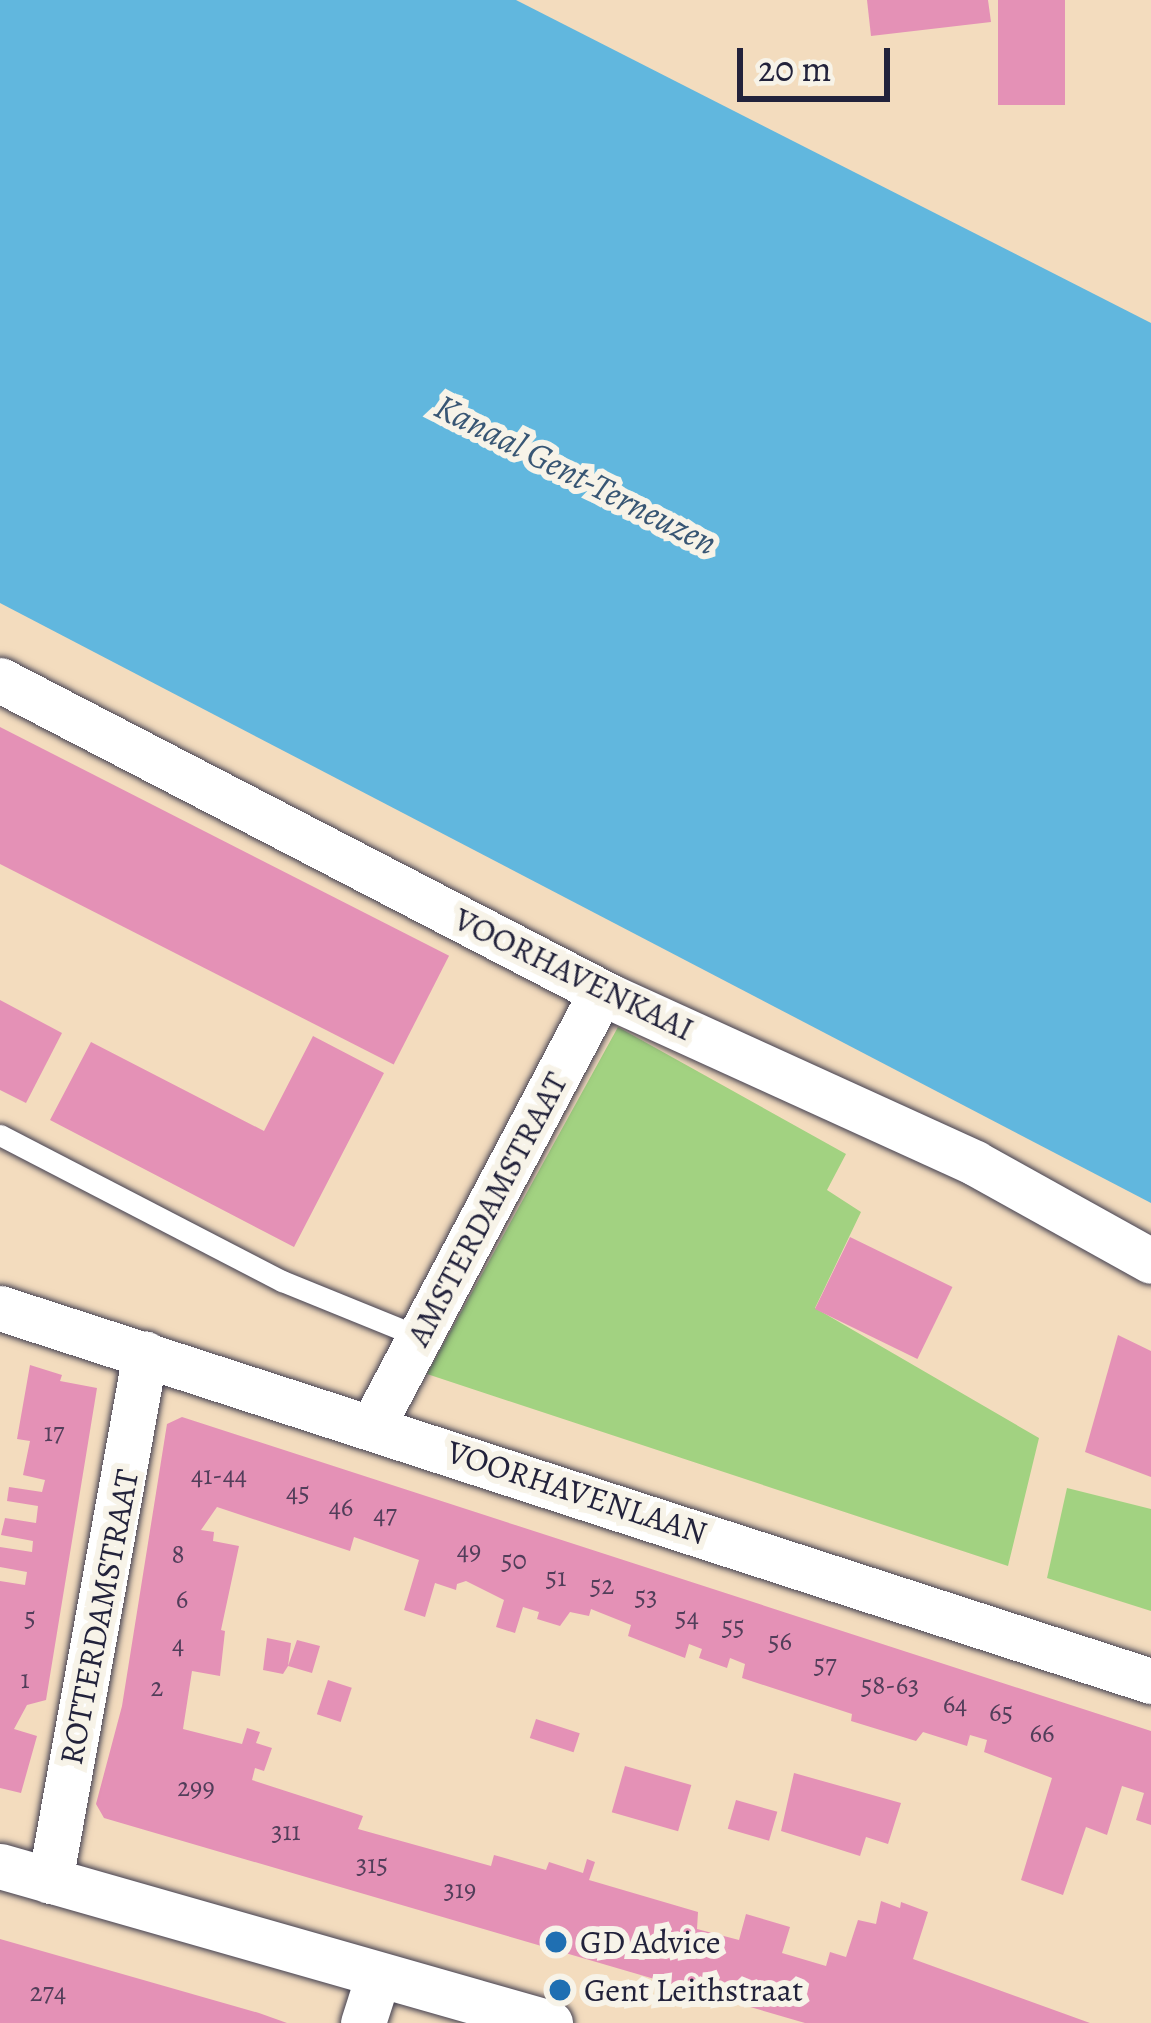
<!DOCTYPE html>
<html>
<head>
<meta charset="utf-8">
<style>
  body { margin:0 }
  #map { position:relative; width:1151px; height:2023px; overflow:hidden; background:#f3dcbe; font-family:Alegreya,serif }
  div>[style] { position:absolute }
  .green>* { inset:0; background:#a2d281 }
  .water>* { inset:0; background:#61b7de }
  .building>* { inset:0; background:#e491b6; transform-origin:0 0 }
  .roads { filter:drop-shadow(0 0 3px #413e4f) drop-shadow(0 0 3px #413e4f) }
  .service>* { height:21px; margin:-10.5px; padding:0 10.5px; transform-origin:10.5px; border-radius:10.5px; background:#fff }
  .minor>* { height:45px; margin:-22.5px; padding:0 22.5px; transform-origin:22.5px; border-radius:22.5px; background:#fff }
  .dots>* { width:33px; height:33px; translate:-50% -50%; box-sizing:border-box; border:6px solid #f7f3e8; border-radius:50% }
  span { translate:-50% -50%; white-space:nowrap; text-align:center; line-height:1.15; -webkit-text-stroke:12px #f7f3e8; paint-order:stroke }
  .number-label { font-size:27px; color:#523e5a }
  .number-label span { -webkit-text-stroke-width:0 }
  .street-label { font-size:33px; color:#22223b }
  .poi-label { font-size:33px; color:#22223b }
  .left { translate:0 -50%; text-align:left }
  .water-label { font-size:36px; color:#385674; font-style:italic }
  .scale { position:absolute; left:737px; top:48px; width:153px; height:54px; box-sizing:border-box; border:6px solid #22223b; border-top:0; padding-left:15px; font-size:36px; line-height:42px; white-space:nowrap; color:#22223b; -webkit-text-stroke:9px #f7f3e8; paint-order:stroke }
</style>
</head>
<body>
<div id="map">
  <div class="green">
    <div style="clip-path:polygon(618px 1027px,846px 1154px,827px 1190px,861px 1212px,815px 1308px,1039px 1438px,1008px 1566px,427px 1374px)"></div>
    <div style="clip-path:polygon(1067px 1488px,1151px 1509px,1151px 1611px,1047px 1578px)"></div>
  </div>
  <div class="water">
    <div style="clip-path:polygon(0 0,516px 0,1151px 323px,1151px 1203px,0 603px)"></div>
  </div>
  <div class="building">
    <div style="clip-path:polygon(867px 0,988px 0,991px 22px,871px 36px)"></div>
    <div style="left:998px;top:0;width:67px;height:105px"></div>
    <div style="left:0;top:727px;width:504px;height:122px;rotate:27deg"></div>
    <div style="clip-path:polygon(0 1000px,62px 1033px,26px 1103px,0 1090px)"></div>
    <div style="clip-path:polygon(313px 1036px,384px 1073px,294px 1247px,50px 1120px,91px 1042px,264px 1131px)"></div>
    <div style="left:850px;top:1237px;width:114px;height:80px;rotate:26deg"></div>
    <div style="clip-path:polygon(1118px 1335px,1151px 1351px,1151px 1477px,1085px 1452px)"></div>
    <div style="clip-path:polygon(30px 1365px,62px 1375px,60px 1381px,97px 1388px,46px 1700px,27px 1705px,14px 1729px,37px 1736px,21px 1793px,0 1788px,0 1581px,25px 1585px,27px 1572px,0 1567px,0 1547px,32px 1552px,33px 1541px,1px 1535px,5px 1518px,36px 1523px,38px 1506px,7px 1501px,9px 1487px,42px 1492px,45px 1480px,23px 1475px,30px 1441px,17px 1439px)"></div>
    <div style="clip-path:polygon(182px 1417px,1151px 1731px,1151px 1825px,1136px 1820px,1144px 1793px,1122px 1786px,1107px 1835px,1086px 1827px,1063px 1895px,1021px 1880px,1052px 1778px,984px 1752px,987px 1740px,970px 1735px,967px 1746px,923px 1732px,916px 1741px,851px 1721px,852px 1714px,742px 1678px,745px 1664px,730px 1658px,727px 1668px,699px 1658px,702px 1649px,689px 1644px,685px 1658px,628px 1636px,631px 1625px,591px 1609px,589px 1616px,570px 1612px,560px 1626px,537px 1619px,539px 1612px,523px 1607px,515px 1633px,496px 1627px,504px 1600px,466px 1581px,457px 1584px,456px 1590px,435px 1583px,425px 1617px,404px 1610px,419px 1560px,354px 1537px,350px 1551px,217px 1507px,201px 1530px,214px 1532px,213px 1541px,239px 1546px,221px 1630px,225px 1631px,220px 1676px,192px 1671px,183px 1729px,242px 1744px,247px 1728px,260px 1732px,256px 1743px,272px 1748px,264px 1771px,255px 1768px,252px 1780px,363px 1816px,358px 1829px,491px 1866px,494px 1855px,546px 1870px,549px 1862px,583px 1873px,587px 1859px,595px 1862px,589px 1880px,698px 1912px,697px 1929px,739px 1940px,746px 1914px,790px 1927px,782px 1953px,826px 1966px,830px 1952px,846px 1957px,858px 1920px,876px 1924px,881px 1901px,900px 1908px,901px 1902px,928px 1912px,913px 1959px,1090px 2023px,805px 2023px,104px 1818px,96px 1804px,122px 1706px,167px 1424px)"></div>
    <div style="clip-path:polygon(267px 1638px,291px 1643px,288px 1666px,297px 1640px,320px 1646px,312px 1673px,288px 1666px,283px 1674px,263px 1670px)"></div>
    <div style="left:328px;top:1680px;width:25px;height:36px;rotate:18deg"></div>
    <div style="left:536px;top:1719px;width:46px;height:20px;rotate:18deg"></div>
    <div style="left:625px;top:1766px;width:69px;height:48px;rotate:16deg"></div>
    <div style="clip-path:polygon(794px 1773px,901px 1803px,888px 1844px,866px 1837px,860px 1856px,781px 1831px)"></div>
    <div style="left:736px;top:1800px;width:43px;height:30px;rotate:16deg"></div>
    <div style="clip-path:polygon(0 1939px,259px 2013px,287px 2023px,0 2023px)"></div>
  </div>
  <div class="roads">
    <div class="service">
      <div style="left:0;top:1135px;width:318px;rotate:27.4deg"></div>
      <div style="left:282px;top:1281px;width:149px;rotate:22.1deg"></div>
    </div>
    <div class="minor">
      <div style="left:0;top:680px;width:686px;rotate:27.42deg"></div>
      <div style="left:609px;top:996px;width:402px;rotate:24.5deg"></div>
      <div style="left:975px;top:1163px;width:201px;rotate:29.1deg"></div>
      <div style="left:0;top:1308px;width:1210px;rotate:17.96deg"></div>
      <div style="left:373px;top:1425px;width:489px;rotate:-62.2deg"></div>
      <div style="left:0;top:1866px;width:572px;rotate:15.93deg"></div>
      <div style="left:50px;top:1881px;width:536px;rotate:-79.8deg"></div>
      <div style="left:363px;top:2023px;width:49px;rotate:-72.3deg"></div>
    </div>
  </div>
  <div class="dots">
    <div style="left:556px;top:1942px;background:#1f6fb2"></div>
    <div style="left:560px;top:1990px;background:#1f6fb2"></div>
  </div>
  <div class="number-label">
    <span style="left:54px;top:1433px">17</span>
    <span style="left:219px;top:1476px">41-44</span>
    <span style="left:298px;top:1493px">45</span>
    <span style="left:341px;top:1508px">46</span>
    <span style="left:385px;top:1515px">47</span>
    <span style="left:469px;top:1551px">49</span>
    <span style="left:178px;top:1555px">8</span>
    <span style="left:514px;top:1561px">50</span>
    <span style="left:556px;top:1578px">51</span>
    <span style="left:602px;top:1586px">52</span>
    <span style="left:646px;top:1597px">53</span>
    <span style="left:182px;top:1600px">6</span>
    <span style="left:30px;top:1618px">5</span>
    <span style="left:687px;top:1618px">54</span>
    <span style="left:733px;top:1627px">55</span>
    <span style="left:780px;top:1642px">56</span>
    <span style="left:178px;top:1645px">4</span>
    <span style="left:825px;top:1665px">57</span>
    <span style="left:25px;top:1680px">1</span>
    <span style="left:890px;top:1686px">58-63</span>
    <span style="left:157px;top:1688px">2</span>
    <span style="left:955px;top:1705px">64</span>
    <span style="left:1001px;top:1713px">65</span>
    <span style="left:1042px;top:1734px">66</span>
    <span style="left:196px;top:1788px">299</span>
    <span style="left:286px;top:1832px">311</span>
    <span style="left:372px;top:1865px">315</span>
    <span style="left:460px;top:1890px">319</span>
    <span style="left:48px;top:1993px">274</span>
  </div>
  <div class="street-label">
    <span style="left:574px;top:974px;rotate:26deg">VOORHAVENKAAI</span>
    <span style="left:487px;top:1209px;rotate:-62deg">AMSTERDAMSTRAAT</span>
    <span style="left:577px;top:1492px;rotate:18deg">VOORHAVENLAAN</span>
    <span style="left:99px;top:1617px;rotate:-79deg">ROTTERDAMSTRAAT</span>
  </div>
  <div class="poi-label">
    <span class="left" style="left:580px;top:1942px">GD Advice</span>
    <span class="left" style="left:584px;top:1990px">Gent Leithstraat</span>
  </div>
  <div class="water-label">
    <span style="left:576px;top:474px;rotate:27deg">Kanaal Gent-Terneuzen</span>
  </div>
  <div class="scale">20 m</div>
</div>
</body>
</html>
